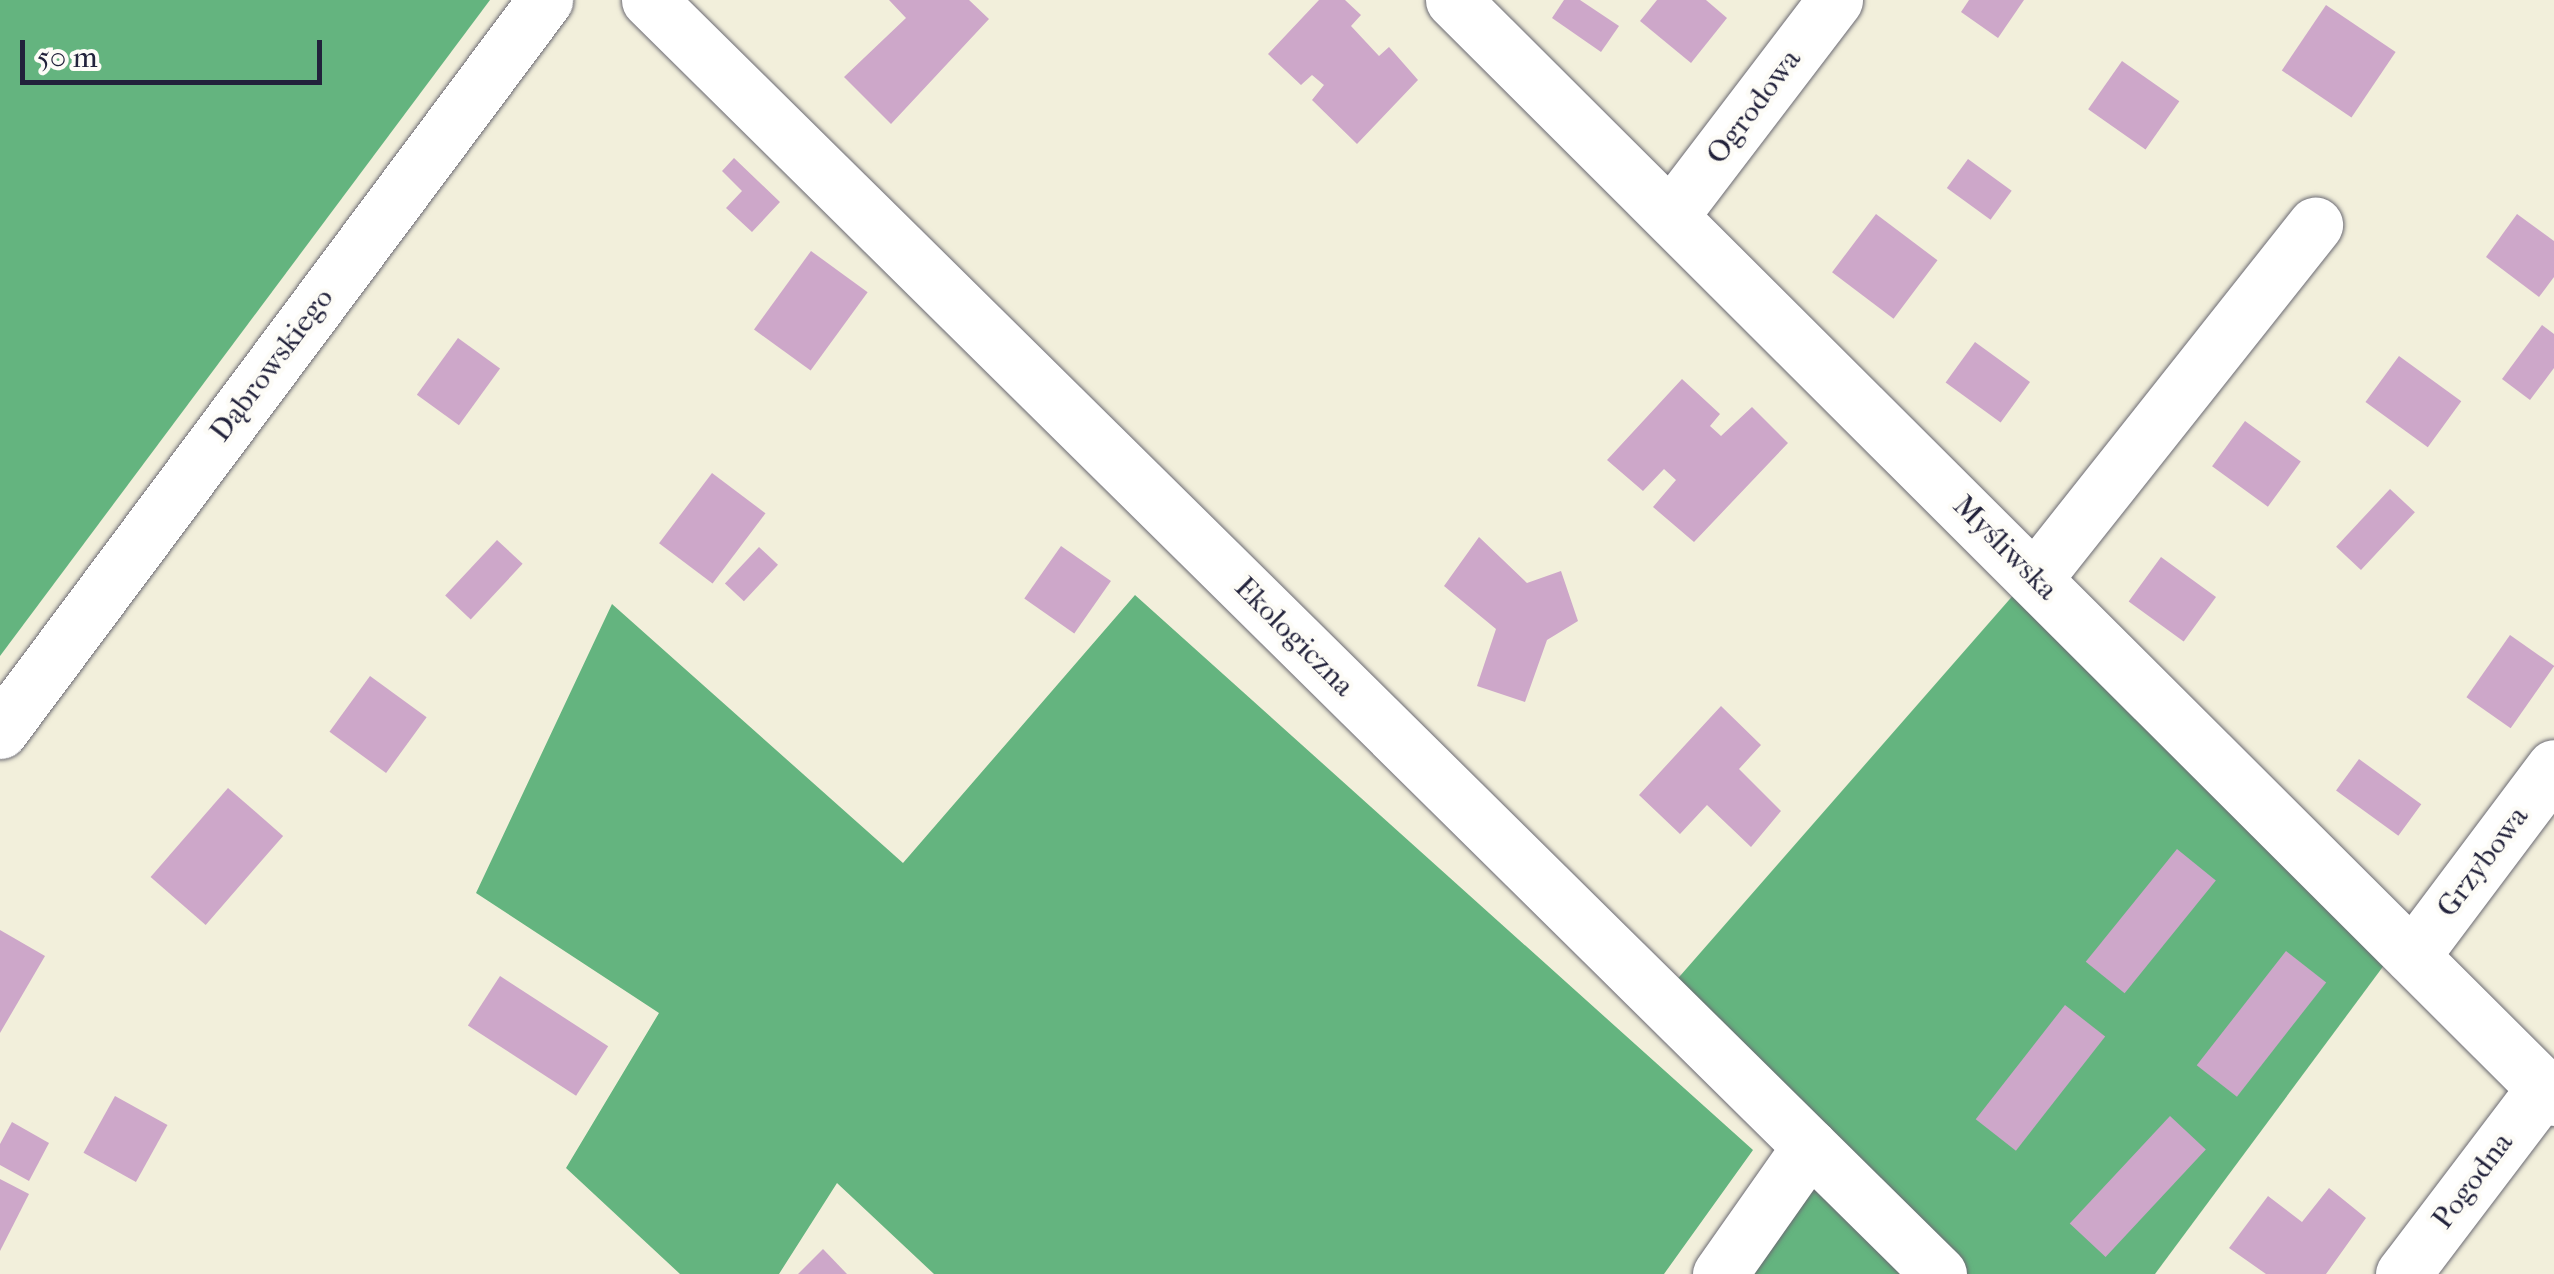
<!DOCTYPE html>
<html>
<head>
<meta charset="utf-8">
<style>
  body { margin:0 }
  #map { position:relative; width:2554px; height:1274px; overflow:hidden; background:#f2efdb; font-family:"IM FELL French Canon",serif }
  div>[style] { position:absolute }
  .forest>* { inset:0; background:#64b47f }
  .building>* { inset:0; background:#cda7c9; transform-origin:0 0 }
  .roads { filter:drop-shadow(0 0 2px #6b6a73) drop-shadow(0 0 2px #6b6a73) }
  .minor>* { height:55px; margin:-27.5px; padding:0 27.5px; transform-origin:27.5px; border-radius:27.5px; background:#fff }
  span { translate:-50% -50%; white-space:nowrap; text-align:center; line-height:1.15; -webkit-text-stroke:9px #fdfcf7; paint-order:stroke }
  .street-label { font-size:30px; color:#22223b }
  .scale { position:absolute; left:20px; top:40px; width:302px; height:45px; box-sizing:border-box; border:5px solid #22223b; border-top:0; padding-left:12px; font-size:30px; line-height:35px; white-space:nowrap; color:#22223b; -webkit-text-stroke:8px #fdfcf7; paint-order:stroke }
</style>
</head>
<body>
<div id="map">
  <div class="forest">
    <div style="clip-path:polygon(0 0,490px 0,0 656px)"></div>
    <div style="clip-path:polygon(2023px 584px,2399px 945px,2155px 1274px,1948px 1274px,1673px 984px)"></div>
    <div style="clip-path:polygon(1135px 595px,1753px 1150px,1664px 1274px,934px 1274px,837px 1183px,779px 1274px,680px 1274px,566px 1168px,659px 1013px,476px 893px,612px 604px,903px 863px)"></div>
    <div style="clip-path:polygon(1810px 1146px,1935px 1274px,1726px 1274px)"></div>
  </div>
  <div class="building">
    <div style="clip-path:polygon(889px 0,969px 0,989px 19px,891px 124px,844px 77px,906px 18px)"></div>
    <div style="clip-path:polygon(1319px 0,1345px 0,1361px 15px,1351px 26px,1379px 56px,1389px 47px,1418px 80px,1357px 144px,1312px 100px,1324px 85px,1312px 75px,1301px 85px,1268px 54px)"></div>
    <div style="clip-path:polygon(1564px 0,1580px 0,1619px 26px,1601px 52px,1552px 18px)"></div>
    <div style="clip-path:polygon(1657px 0,1706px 0,1727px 18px,1691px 63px,1640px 21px)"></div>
    <div style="clip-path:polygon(1969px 0,2024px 0,1998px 38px,1961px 12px)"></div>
    <div style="left:2326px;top:5px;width:84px;height:79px;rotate:34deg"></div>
    <div style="left:2122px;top:61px;width:70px;height:59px;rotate:35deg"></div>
    <div style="clip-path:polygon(734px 158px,780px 202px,752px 232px,726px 208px,742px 191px,722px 171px)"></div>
    <div style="left:1968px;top:159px;width:54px;height:36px;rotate:36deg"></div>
    <div style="left:1876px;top:214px;width:77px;height:73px;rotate:37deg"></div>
    <div style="clip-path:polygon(2517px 214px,2554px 241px,2554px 277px,2539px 297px,2486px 257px)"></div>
    <div style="left:811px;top:251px;width:70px;height:97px;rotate:36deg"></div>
    <div style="clip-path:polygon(2542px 325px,2554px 334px,2554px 368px,2530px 400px,2502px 379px)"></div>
    <div style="left:458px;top:338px;width:52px;height:70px;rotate:36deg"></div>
    <div style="left:1975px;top:342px;width:68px;height:50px;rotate:36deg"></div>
    <div style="left:2399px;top:356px;width:77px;height:57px;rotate:36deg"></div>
    <div style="clip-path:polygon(1682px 379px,1720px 414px,1710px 426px,1721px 436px,1752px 407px,1788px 443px,1694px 542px,1653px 507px,1676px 480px,1664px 469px,1643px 491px,1607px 460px)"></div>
    <div style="left:2245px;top:421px;width:69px;height:56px;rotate:36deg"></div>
    <div style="left:712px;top:473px;width:67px;height:88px;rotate:37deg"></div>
    <div style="left:2390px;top:489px;width:34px;height:79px;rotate:43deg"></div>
    <div style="clip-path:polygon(1479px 537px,1527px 583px,1561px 571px,1578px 621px,1547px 640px,1525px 702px,1477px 686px,1496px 629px,1444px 586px)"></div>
    <div style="left:497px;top:540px;width:35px;height:76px;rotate:43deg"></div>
    <div style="left:1061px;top:546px;width:61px;height:64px;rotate:35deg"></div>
    <div style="left:759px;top:547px;width:26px;height:50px;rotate:43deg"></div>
    <div style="left:2161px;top:557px;width:68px;height:55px;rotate:36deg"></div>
    <div style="left:2510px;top:635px;width:54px;height:76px;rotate:35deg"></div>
    <div style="left:370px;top:676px;width:70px;height:69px;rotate:36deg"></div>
    <div style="clip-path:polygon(1721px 706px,1761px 745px,1739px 769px,1781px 811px,1751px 847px,1707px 805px,1680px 834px,1639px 795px)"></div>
    <div style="left:2359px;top:759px;width:77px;height:39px;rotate:36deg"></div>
    <div style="left:228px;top:788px;width:73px;height:118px;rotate:41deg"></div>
    <div style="left:2177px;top:849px;width:50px;height:145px;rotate:39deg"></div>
    <div style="clip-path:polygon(0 930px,45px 956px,0 1033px)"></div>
    <div style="left:2286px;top:951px;width:51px;height:145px;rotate:38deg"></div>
    <div style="left:500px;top:976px;width:129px;height:59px;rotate:33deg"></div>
    <div style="left:2065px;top:1005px;width:51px;height:145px;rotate:38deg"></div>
    <div style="left:115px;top:1096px;width:60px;height:65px;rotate:29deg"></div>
    <div style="left:2170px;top:1116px;width:49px;height:147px;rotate:43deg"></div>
    <div style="clip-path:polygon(12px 1122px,49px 1143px,29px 1181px,0 1165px,0 1144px)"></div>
    <div style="clip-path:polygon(0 1179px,29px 1194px,0 1251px)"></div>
    <div style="clip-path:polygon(2329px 1188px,2366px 1218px,2326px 1274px,2266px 1274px,2229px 1248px,2268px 1196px,2302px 1222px)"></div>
    <div style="clip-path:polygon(823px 1249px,847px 1274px,798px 1274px)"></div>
  </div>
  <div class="roads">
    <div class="minor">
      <div style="left:649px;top:0;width:1813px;rotate:44.64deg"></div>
      <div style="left:1453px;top:0;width:1555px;rotate:44.92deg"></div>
      <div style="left:1672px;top:214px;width:269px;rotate:-52.7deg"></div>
      <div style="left:2035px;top:578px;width:451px;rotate:-51.6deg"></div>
      <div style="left:0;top:731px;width:912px;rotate:-53.29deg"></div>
      <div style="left:2412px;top:956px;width:236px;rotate:-53.1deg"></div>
      <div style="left:1720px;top:1274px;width:156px;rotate:-54.9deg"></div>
      <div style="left:2403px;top:1274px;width:233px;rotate:-52.8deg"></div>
    </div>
  </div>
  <div class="street-label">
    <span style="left:1754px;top:107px;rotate:-53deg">Ogrodowa</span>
    <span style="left:272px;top:365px;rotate:-53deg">Dąbrowskiego</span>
    <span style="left:2005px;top:548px;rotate:45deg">Myśliwska</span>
    <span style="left:1294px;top:637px;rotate:45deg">Ekologiczna</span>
    <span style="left:2483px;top:862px;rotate:-53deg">Grzybowa</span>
    <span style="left:2473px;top:1181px;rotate:-53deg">Pogodna</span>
  </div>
  <div class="scale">50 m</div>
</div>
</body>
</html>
